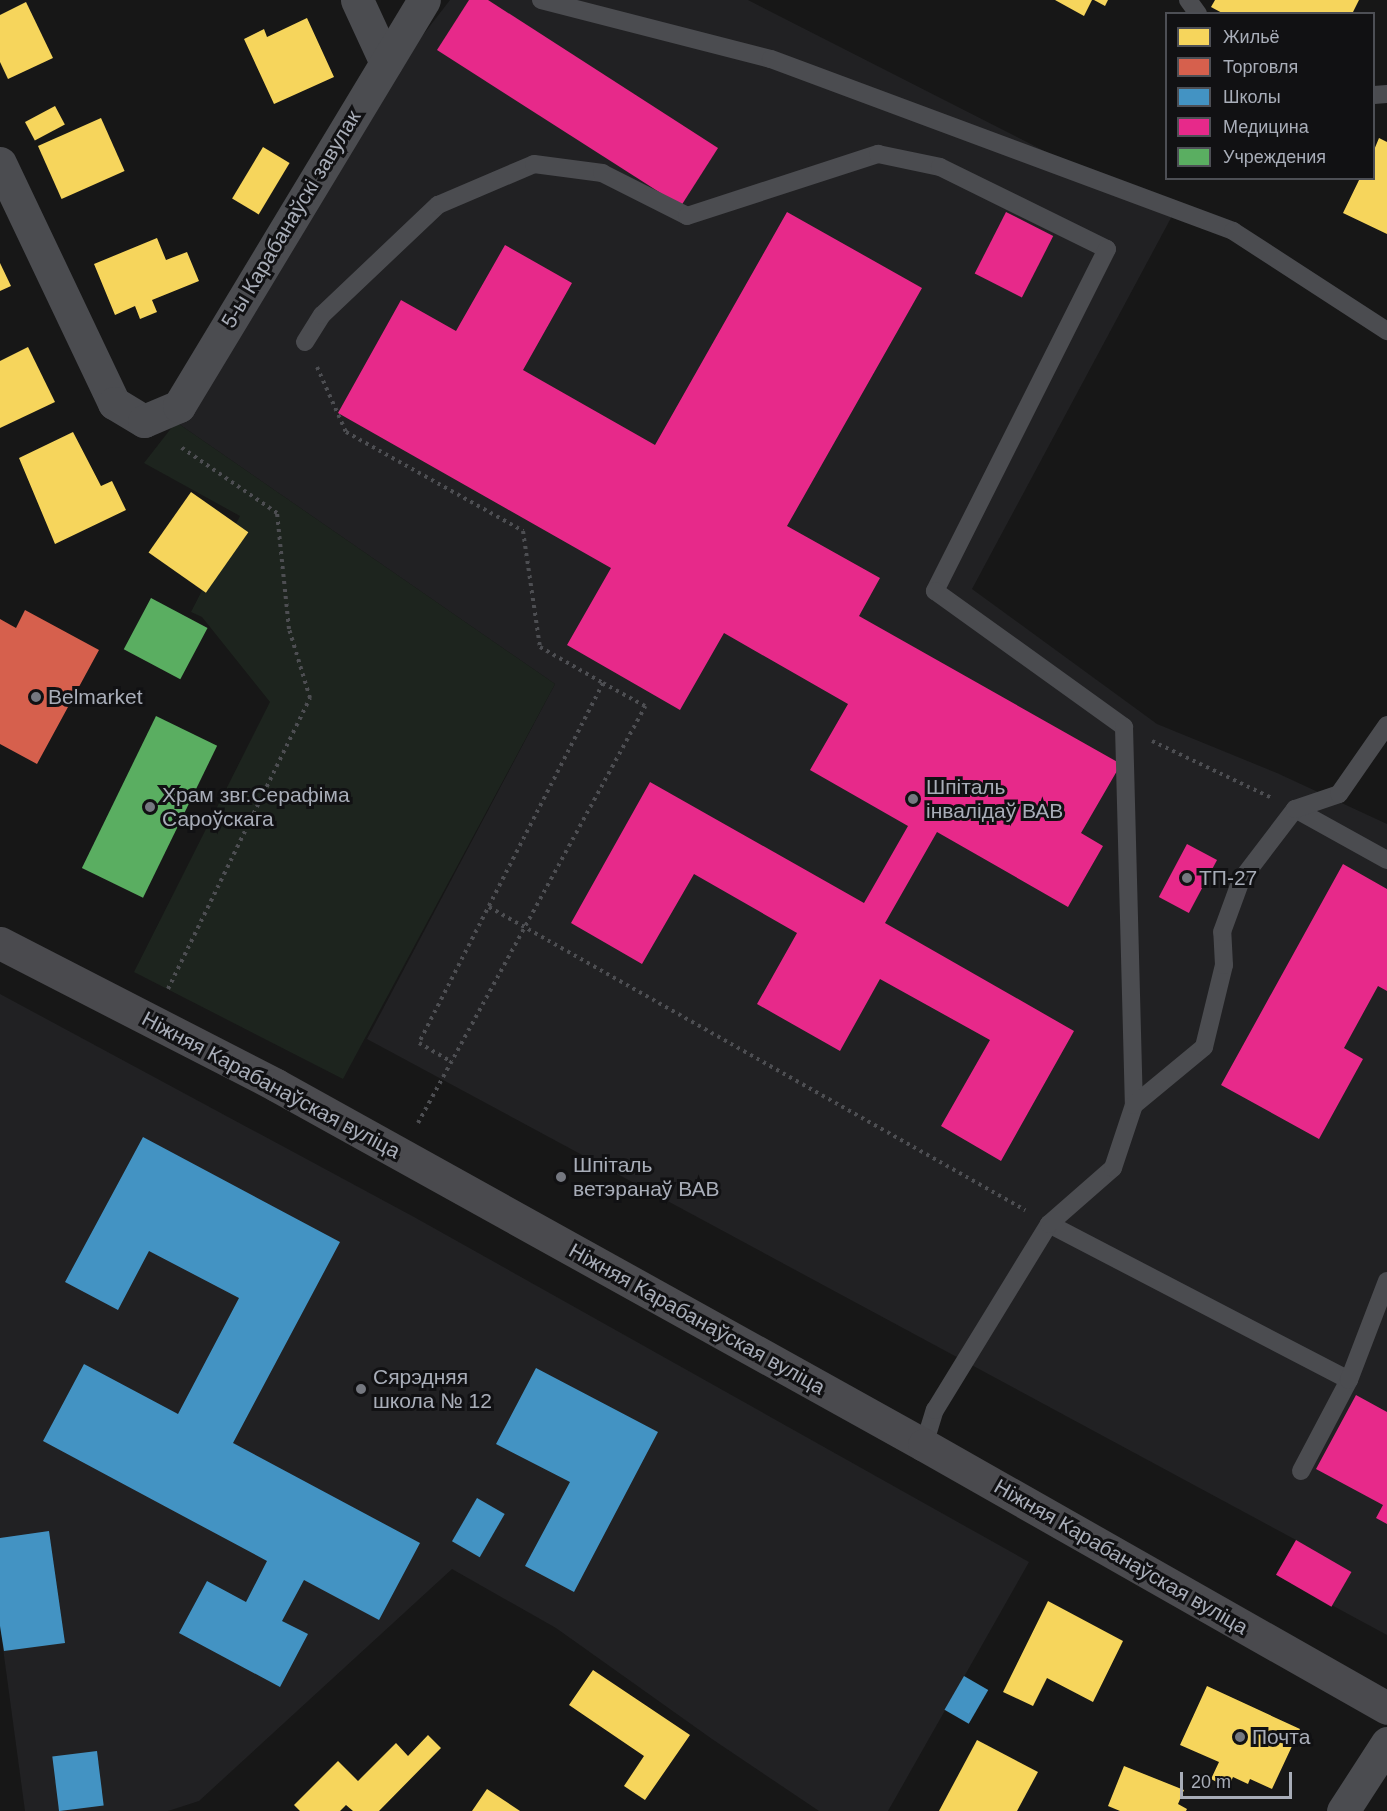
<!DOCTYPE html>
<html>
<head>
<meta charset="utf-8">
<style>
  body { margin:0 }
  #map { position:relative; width:1387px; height:1811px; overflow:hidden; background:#171717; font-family:Helvetica,sans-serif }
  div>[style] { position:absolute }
  .built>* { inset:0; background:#212123 }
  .green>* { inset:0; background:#1d241e }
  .homes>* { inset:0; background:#f6d55c; transform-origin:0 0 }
  .shops>* { inset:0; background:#d6604d }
  .schools>* { inset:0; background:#4393c3; transform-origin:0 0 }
  .health>* { inset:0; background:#e7298a; transform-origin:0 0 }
  .public>* { inset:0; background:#5aae61; transform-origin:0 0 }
  .path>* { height:4px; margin-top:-2px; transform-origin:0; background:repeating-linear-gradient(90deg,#4d4e52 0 3px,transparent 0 7.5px) }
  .service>* { height:18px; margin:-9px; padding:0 9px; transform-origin:9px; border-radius:9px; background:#4b4c50 }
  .minor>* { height:33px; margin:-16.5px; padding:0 16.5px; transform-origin:16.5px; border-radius:16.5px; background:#4b4c50 }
  .secondary>* { height:33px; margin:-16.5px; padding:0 16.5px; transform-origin:16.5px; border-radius:16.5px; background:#4a4a4e }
  .dots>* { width:16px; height:16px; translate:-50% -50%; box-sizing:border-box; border:3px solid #111113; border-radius:50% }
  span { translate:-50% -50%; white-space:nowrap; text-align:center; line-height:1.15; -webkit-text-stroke:6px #111113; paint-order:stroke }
  .street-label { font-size:21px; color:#a8adb8 }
  .poi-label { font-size:21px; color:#a8adb8 }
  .left { translate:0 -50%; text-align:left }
  .legend { position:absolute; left:1165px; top:12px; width:210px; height:168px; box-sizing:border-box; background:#111113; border:2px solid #4d4f55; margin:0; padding:8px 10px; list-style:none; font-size:18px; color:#a8adb8 }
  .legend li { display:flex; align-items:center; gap:12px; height:30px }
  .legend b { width:30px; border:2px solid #4d4f55 }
  .scale { position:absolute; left:1180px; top:1772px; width:112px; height:27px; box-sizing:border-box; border:3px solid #a8adb8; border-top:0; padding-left:8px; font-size:18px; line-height:21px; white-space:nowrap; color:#a8adb8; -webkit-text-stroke:4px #111113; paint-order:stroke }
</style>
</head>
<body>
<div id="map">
  <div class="built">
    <div style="clip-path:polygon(450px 0,748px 0,1172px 216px,972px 589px,1157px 724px,1277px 773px,1387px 824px,1387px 1635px,1276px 1575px,1296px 1540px,367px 1039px,555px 684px,176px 422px,409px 53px)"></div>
    <div style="clip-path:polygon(0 994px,414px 1217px,1029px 1562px,888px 1811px,819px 1811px,712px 1739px,556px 1628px,452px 1569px,199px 1801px,168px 1811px,25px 1811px,0 1626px)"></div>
  </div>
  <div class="green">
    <div style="clip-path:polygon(176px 422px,555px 684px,343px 1079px,134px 972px,270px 702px,202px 617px,191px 612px,240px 516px,144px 463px)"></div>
  </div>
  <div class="homes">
    <div style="clip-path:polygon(1055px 0,1092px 0,1084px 16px)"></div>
    <div style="clip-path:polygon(1094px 0,1108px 0,1105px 6px)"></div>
    <div style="clip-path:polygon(1215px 0,1359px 0,1352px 14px,1224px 14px,1211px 7px)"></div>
    <div style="clip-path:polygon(26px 2px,53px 58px,8px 79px,0 62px,0 15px)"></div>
    <div style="clip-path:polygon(307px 18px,334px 77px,274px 104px,244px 39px,264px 29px,267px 37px)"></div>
    <div style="left:55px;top:106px;width:21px;height:34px;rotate:62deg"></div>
    <div style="left:101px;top:118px;width:58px;height:69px;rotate:66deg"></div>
    <div style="clip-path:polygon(1379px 138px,1387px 142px,1387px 234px,1343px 213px,1360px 178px,1374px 178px,1374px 150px)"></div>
    <div style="left:263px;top:147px;width:31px;height:60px;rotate:31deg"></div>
    <div style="clip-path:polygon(157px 238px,166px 260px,187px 252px,199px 281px,152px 300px,157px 312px,140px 319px,135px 306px,115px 315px,94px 264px)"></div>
    <div style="clip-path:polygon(0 263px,11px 286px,0 291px)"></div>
    <div style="clip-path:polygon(28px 347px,55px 402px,0 428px,0 361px)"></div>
    <div style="clip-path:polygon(73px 432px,101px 486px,112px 481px,126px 510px,55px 544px,19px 458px)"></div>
    <div style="left:191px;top:492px;width:70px;height:74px;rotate:35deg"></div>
    <div style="clip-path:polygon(1048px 1601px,1123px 1641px,1093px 1702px,1047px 1678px,1033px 1706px,1003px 1692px)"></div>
    <div style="clip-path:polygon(593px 1670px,690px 1735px,645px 1800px,624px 1786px,644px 1756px,569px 1705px)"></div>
    <div style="clip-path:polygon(1207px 1686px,1300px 1729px,1272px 1789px,1250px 1779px,1248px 1784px,1233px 1777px,1228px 1788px,1211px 1779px,1219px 1762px,1180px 1745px)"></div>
    <div style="clip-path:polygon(428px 1735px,441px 1748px,379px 1811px,353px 1811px,346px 1805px,340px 1811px,300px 1811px,294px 1805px,338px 1761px,358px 1781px,396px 1743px,408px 1756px)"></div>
    <div style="clip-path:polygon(977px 1740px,1038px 1772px,1017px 1811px,939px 1811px)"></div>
    <div style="clip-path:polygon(1124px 1766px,1184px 1790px,1178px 1804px,1187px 1809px,1186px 1811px,1120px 1811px,1108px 1806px)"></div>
    <div style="clip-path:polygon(487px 1789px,520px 1811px,472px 1811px)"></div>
  </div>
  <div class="shops">
    <div style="clip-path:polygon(25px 610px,99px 650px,37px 764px,0 744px,0 619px,16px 628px)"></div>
  </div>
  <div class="schools">
    <div style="clip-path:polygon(143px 1137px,340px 1242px,233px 1443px,420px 1543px,379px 1620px,304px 1580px,282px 1621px,308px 1634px,280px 1687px,179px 1633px,207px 1581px,246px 1602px,267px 1561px,43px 1441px,84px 1364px,178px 1414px,239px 1298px,149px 1251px,118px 1310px,65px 1282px)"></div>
    <div style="clip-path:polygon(536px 1368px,658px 1432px,574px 1592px,525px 1566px,570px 1482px,496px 1444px)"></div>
    <div style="left:477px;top:1498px;width:32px;height:50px;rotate:30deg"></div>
    <div style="clip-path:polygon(49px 1531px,65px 1643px,4px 1651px,0 1626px,0 1538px)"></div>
    <div style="left:964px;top:1676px;width:28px;height:39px;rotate:30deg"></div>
    <div style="left:97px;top:1751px;width:55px;height:45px;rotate:83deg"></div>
  </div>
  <div class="health">
    <div style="clip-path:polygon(469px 0,488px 0,718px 148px,681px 206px,437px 50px)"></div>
    <div style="clip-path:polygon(787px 212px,922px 288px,787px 526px,880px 578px,859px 616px,1121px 764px,1081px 833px,1103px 846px,1068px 907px,937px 832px,885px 923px,1074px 1031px,1001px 1161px,941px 1126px,990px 1040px,880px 979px,840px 1051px,757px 1004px,797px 933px,694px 874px,642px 964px,571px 923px,650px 782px,864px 903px,908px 826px,810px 770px,848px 704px,724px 633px,680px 710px,567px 645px,611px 568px,338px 413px,401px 300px,456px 331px,505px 245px,572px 283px,523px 370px,655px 445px)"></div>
    <div style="left:1006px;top:212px;width:53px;height:69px;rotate:27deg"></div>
    <div style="left:1187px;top:844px;width:34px;height:60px;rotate:28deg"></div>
    <div style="clip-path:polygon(1343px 864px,1387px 889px,1387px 991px,1378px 986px,1344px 1048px,1363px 1059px,1319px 1139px,1221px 1085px)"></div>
    <div style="clip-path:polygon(1356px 1395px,1387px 1412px,1387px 1524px,1376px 1518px,1383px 1505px,1316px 1469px)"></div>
    <div style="left:1296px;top:1540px;width:64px;height:40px;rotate:30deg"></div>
  </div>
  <div class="public">
    <div style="left:151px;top:598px;width:64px;height:58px;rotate:28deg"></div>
    <div style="left:156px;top:716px;width:68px;height:169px;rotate:26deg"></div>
  </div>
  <div class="path">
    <div style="left:317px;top:367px;width:71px;rotate:66deg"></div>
    <div style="left:346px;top:432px;width:203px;rotate:29.2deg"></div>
    <div style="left:523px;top:531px;width:117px;rotate:81.7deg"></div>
    <div style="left:540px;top:647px;width:73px;rotate:29.7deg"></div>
    <div style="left:603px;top:683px;width:404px;rotate:117.1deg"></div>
    <div style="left:419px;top:1043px;width:38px;rotate:30deg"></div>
    <div style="left:1152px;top:741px;width:131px;rotate:25.4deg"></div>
    <div style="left:489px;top:907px;width:616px;rotate:29.48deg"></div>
    <div style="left:168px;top:989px;width:324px;rotate:-64deg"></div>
    <div style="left:310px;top:698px;width:72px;rotate:-106.9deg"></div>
    <div style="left:289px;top:629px;width:117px;rotate:-95.9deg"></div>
    <div style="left:277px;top:513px;width:119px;rotate:-145.6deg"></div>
    <div style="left:418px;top:1123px;width:475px;rotate:-61.4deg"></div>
    <div style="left:645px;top:706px;width:48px;rotate:-151.3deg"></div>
  </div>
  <div class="service">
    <div style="left:541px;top:0;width:237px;rotate:14.4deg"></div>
    <div style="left:771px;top:59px;width:493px;rotate:20.4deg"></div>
    <div style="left:1233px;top:231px;width:184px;rotate:33deg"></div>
    <div style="left:1188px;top:0;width:17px;rotate:54deg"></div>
    <div style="left:1374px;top:95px;width:13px;rotate:-4deg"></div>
    <div style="left:305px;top:342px;width:32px;rotate:-58deg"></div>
    <div style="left:322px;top:315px;width:160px;rotate:-43.5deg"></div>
    <div style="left:438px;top:205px;width:104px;rotate:-23.1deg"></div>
    <div style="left:534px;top:164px;width:69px;rotate:7.5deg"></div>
    <div style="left:602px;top:173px;width:95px;rotate:26.8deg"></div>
    <div style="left:687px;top:216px;width:201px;rotate:-18deg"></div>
    <div style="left:878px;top:154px;width:63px;rotate:11.8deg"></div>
    <div style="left:940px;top:167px;width:186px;rotate:26.2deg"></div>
    <div style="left:1107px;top:249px;width:383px;rotate:116.7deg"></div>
    <div style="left:935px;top:591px;width:233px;rotate:35.7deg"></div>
    <div style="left:1124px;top:727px;width:378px;rotate:88.5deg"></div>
    <div style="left:1295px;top:809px;width:105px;rotate:29deg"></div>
    <div style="left:1049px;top:1224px;width:338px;rotate:27.5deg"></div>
    <div style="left:924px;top:1445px;width:37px;rotate:-73deg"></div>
    <div style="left:935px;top:1410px;width:218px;rotate:-58.5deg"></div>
    <div style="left:1049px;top:1224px;width:85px;rotate:-41.2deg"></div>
    <div style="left:1113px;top:1168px;width:66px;rotate:-71.6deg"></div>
    <div style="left:1134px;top:1105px;width:91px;rotate:-39.6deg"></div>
    <div style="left:1204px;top:1047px;width:84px;rotate:-76.3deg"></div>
    <div style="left:1224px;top:965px;width:33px;rotate:-93deg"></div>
    <div style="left:1222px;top:932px;width:55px;rotate:-69.9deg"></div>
    <div style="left:1241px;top:880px;width:89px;rotate:-52.7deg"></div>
    <div style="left:1295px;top:809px;width:46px;rotate:-18.8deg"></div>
    <div style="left:1339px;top:794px;width:84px;rotate:-55.2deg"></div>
    <div style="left:1301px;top:1471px;width:103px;rotate:-62.2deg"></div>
    <div style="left:1349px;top:1380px;width:106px;rotate:-69deg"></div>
  </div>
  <div class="minor">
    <div style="left:357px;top:0;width:69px;rotate:65.3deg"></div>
    <div style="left:0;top:163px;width:266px;rotate:64.6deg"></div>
    <div style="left:114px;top:403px;width:35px;rotate:31deg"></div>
    <div style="left:144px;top:421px;width:38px;rotate:-23deg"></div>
    <div style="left:179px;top:406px;width:474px;rotate:-58.9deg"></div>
    <div style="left:1343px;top:1811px;width:81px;rotate:-57.1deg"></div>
  </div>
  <div class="secondary">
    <div style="left:0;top:943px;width:310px;rotate:27.2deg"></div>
    <div style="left:276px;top:1085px;width:741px;rotate:29.05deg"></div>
    <div style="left:924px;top:1445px;width:532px;rotate:29.6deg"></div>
  </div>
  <div class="dots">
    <div style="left:36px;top:697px;background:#757880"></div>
    <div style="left:913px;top:799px;background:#757880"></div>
    <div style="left:150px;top:807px;background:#757880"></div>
    <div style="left:1187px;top:878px;background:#757880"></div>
    <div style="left:561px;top:1177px;background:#757880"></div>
    <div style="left:361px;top:1389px;background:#757880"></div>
    <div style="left:1240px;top:1737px;background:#757880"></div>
  </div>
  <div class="street-label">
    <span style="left:291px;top:219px;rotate:-59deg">5-ы Карабанаўскі завулак</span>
    <span style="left:271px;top:1085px;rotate:28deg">Ніжняя Карабанаўская вуліца</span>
    <span style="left:697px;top:1319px;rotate:29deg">Ніжняя Карабанаўская вуліца</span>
    <span style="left:1121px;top:1557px;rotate:30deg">Ніжняя Карабанаўская вуліца</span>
  </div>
  <div class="poi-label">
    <span class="left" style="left:48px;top:697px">Belmarket</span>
    <span class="left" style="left:926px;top:799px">Шпіталь<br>інвалідаў ВАВ</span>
    <span class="left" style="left:162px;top:807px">Храм звг.Серафіма<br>Сароўскага</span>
    <span class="left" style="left:1199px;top:878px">ТП-27</span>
    <span class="left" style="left:573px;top:1177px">Шпіталь<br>ветэранаў ВАВ</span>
    <span class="left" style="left:373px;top:1389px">Сярэдняя<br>школа № 12</span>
    <span class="left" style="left:1252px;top:1737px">Почта</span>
  </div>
  <ul class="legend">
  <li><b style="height:16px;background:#f6d55c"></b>Жильё</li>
  <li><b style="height:16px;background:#d6604d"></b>Торговля</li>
  <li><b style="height:16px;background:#4393c3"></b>Школы</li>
  <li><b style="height:16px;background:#e7298a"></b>Медицина</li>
  <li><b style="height:16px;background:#5aae61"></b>Учреждения</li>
  </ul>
  <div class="scale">20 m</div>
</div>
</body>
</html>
